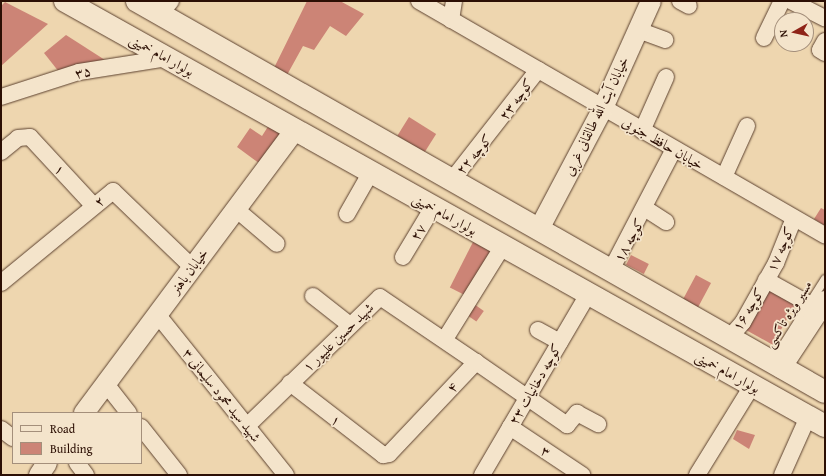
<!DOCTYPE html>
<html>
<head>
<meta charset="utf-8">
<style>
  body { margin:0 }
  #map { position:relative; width:826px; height:476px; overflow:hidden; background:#eed6af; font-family:"Gentium Book Plus",Amiri,serif }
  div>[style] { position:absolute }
  .building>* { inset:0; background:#cc8476; transform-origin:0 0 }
  .roads { filter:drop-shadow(0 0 1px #5c412f) drop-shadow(0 0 1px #5c412f) }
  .service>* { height:8px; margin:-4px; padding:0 4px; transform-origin:4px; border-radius:4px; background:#f4e4cb }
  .minor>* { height:16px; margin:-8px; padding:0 8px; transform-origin:8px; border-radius:8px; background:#f4e4cb }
  .tertiary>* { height:20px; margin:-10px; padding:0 10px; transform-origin:10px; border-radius:10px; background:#f4e4cb }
  .secondary>* { height:22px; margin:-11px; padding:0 11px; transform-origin:11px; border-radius:11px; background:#f4e4cb }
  span { translate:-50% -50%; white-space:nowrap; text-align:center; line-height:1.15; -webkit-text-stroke:3.5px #f4e4cb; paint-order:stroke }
  .street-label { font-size:14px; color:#2c0f04 }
  .frame { position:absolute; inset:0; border:2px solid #2c0f04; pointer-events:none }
  .legend { position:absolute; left:12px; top:412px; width:130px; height:52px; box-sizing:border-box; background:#f4e4cb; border:1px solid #a48f7b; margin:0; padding:5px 7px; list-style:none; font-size:12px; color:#2c0f04 }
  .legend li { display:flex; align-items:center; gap:8px; height:20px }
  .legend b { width:20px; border:1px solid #a48f7b }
  .north { position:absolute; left:774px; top:12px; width:40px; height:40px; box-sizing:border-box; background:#f4e4cb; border:1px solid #a48f7b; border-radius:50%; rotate:262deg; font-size:11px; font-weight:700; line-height:16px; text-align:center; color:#2c0f04 }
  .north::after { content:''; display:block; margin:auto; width:14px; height:18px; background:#8f2418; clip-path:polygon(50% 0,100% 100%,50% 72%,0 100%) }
</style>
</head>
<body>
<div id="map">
  <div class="building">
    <div style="clip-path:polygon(307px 1px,340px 1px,364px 14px,346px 36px,330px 26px,314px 50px,303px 46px,287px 75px,274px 68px)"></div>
    <div style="clip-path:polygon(5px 2px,48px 24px,1px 66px,1px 6px)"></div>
    <div style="clip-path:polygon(66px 35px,105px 60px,59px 72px,44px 53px)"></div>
    <div style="left:409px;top:117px;width:32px;height:22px;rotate:32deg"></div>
    <div style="clip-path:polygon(269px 125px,284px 135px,263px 166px,237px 147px,250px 128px,262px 136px)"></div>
    <div style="clip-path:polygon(821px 208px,825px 210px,825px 226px,814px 219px)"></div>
    <div style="left:473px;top:242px;width:25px;height:51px;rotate:27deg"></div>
    <div style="left:631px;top:255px;width:20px;height:11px;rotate:27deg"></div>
    <div style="left:696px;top:275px;width:17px;height:29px;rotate:28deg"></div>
    <div style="left:768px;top:285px;width:33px;height:50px;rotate:29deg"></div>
    <div style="left:474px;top:304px;width:12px;height:13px;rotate:35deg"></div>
    <div style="clip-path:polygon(737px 430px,755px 435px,749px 449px,733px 439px)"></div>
  </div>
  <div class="roads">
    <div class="service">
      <div style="left:773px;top:361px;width:97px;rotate:-57.6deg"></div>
    </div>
    <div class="minor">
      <div style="left:419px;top:1px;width:469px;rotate:30deg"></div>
      <div style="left:680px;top:1px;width:10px;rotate:29deg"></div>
      <div style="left:791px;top:1px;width:38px;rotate:27deg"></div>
      <div style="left:160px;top:14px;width:17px;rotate:-50deg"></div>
      <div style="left:451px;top:20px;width:19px;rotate:-81deg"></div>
      <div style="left:638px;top:30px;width:29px;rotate:20deg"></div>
      <div style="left:764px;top:38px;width:41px;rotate:-64.1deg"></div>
      <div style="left:825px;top:41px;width:10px;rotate:119deg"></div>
      <div style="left:820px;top:50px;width:6px;rotate:31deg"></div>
      <div style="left:1px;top:97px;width:82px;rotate:-17.8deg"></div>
      <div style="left:79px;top:72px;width:89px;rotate:-9deg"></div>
      <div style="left:642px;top:131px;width:59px;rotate:-66deg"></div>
      <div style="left:1px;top:152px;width:22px;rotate:-39deg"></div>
      <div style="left:18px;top:138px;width:12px;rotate:-5deg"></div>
      <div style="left:30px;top:137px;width:94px;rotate:47.2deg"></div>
      <div style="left:724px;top:177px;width:56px;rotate:-65.7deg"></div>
      <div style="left:452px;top:180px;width:140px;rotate:-52deg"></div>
      <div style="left:646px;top:209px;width:24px;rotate:33deg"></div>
      <div style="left:237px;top:210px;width:52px;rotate:40.4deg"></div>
      <div style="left:347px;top:214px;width:48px;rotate:-60.3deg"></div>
      <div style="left:403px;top:257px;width:58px;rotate:-59deg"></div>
      <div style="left:611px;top:270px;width:136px;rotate:-62.5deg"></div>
      <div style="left:766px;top:280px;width:62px;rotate:29.1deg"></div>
      <div style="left:1px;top:283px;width:145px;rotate:-39.4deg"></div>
      <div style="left:113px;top:191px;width:110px;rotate:43.9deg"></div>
      <div style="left:313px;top:296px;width:47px;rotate:38.1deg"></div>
      <div style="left:157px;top:314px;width:206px;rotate:51.3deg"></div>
      <div style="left:538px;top:330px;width:25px;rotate:29deg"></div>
      <div style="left:730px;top:337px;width:20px;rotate:-49deg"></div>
      <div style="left:743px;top:322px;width:68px;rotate:-60.8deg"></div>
      <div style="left:776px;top:263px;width:48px;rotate:-68.2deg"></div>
      <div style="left:445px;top:339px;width:110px;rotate:-58.1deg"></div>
      <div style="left:290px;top:383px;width:118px;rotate:37.7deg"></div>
      <div style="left:383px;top:455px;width:6px;rotate:-9deg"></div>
      <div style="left:389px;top:454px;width:127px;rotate:-46.6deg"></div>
      <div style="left:476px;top:362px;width:111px;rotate:34.7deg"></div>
      <div style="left:567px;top:425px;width:16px;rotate:-50deg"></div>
      <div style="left:577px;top:413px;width:24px;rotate:28deg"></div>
      <div style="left:106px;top:384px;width:37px;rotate:52deg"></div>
      <div style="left:247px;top:426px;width:185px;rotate:-44.1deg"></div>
      <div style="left:380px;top:297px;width:116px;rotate:34.1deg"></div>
      <div style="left:141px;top:427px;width:61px;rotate:51.6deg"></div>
      <div style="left:510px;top:427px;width:87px;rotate:33.7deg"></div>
      <div style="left:1px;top:429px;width:15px;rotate:37deg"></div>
      <div style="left:77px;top:463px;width:15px;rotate:53deg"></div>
      <div style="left:482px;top:475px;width:210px;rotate:-59.6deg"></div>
      <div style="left:697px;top:475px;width:105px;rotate:-58.3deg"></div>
      <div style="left:782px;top:475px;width:64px;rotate:-65.9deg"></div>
    </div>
    <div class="tertiary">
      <div style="left:539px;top:229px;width:137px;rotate:-62.1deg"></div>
      <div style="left:603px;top:108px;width:117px;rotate:-65.8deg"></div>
      <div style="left:781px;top:368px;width:80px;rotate:-56.7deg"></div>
      <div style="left:84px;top:413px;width:353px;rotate:-53.3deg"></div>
      <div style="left:39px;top:475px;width:14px;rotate:-56deg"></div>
    </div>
    <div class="secondary">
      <div style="left:65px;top:1px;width:871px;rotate:29.21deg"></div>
      <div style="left:137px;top:1px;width:791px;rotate:29.61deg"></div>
    </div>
  </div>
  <div class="street-label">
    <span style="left:162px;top:55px;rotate:29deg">بولوار امام خمینی</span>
    <span style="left:83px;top:72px;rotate:-12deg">۳۵</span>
    <span style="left:516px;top:99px;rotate:-54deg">کوچه ۲۳</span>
    <span style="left:596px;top:116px;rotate:-64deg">خیابان آیت الله طالقانی غربی</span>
    <span style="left:663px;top:143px;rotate:30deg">خیابان حافظ جنوبی</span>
    <span style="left:474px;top:154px;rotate:-50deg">کوچه ۲۲</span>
    <span style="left:60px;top:169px;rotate:47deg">۱</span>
    <span style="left:99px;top:201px;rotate:-41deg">۲</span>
    <span style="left:445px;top:214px;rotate:29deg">بولوار امام خمینی</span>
    <span style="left:418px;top:232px;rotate:-58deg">۲۷</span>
    <span style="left:629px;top:240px;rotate:-61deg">کوچه ۱۸</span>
    <span style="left:780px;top:249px;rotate:-66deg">کوچه ۱۷</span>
    <span style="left:189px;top:271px;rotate:-53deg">خیابان باهنر</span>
    <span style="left:748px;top:309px;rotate:-58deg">کوچه ۱۶</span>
    <span style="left:788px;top:314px;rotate:-58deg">مسیر ویژه تاکسی</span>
    <span style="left:338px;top:337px;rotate:-44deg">شهید حسین علیپور ۱</span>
    <span style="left:728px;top:372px;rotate:29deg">بولوار امام خمینی</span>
    <span style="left:535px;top:384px;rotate:-60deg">کوچه دخانیات ۲۳</span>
    <span style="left:452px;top:387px;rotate:-46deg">۴</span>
    <span style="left:222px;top:395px;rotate:51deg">شهید سید محمود سلیمانی ۳</span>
    <span style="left:336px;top:420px;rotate:39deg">۱</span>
    <span style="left:546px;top:451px;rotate:33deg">۳</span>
  </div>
  <div class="frame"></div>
  <ul class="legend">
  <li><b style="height:5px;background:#f4e4cb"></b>Road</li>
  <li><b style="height:11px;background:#cc8476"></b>Building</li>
  </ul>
  <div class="north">N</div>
</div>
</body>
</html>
